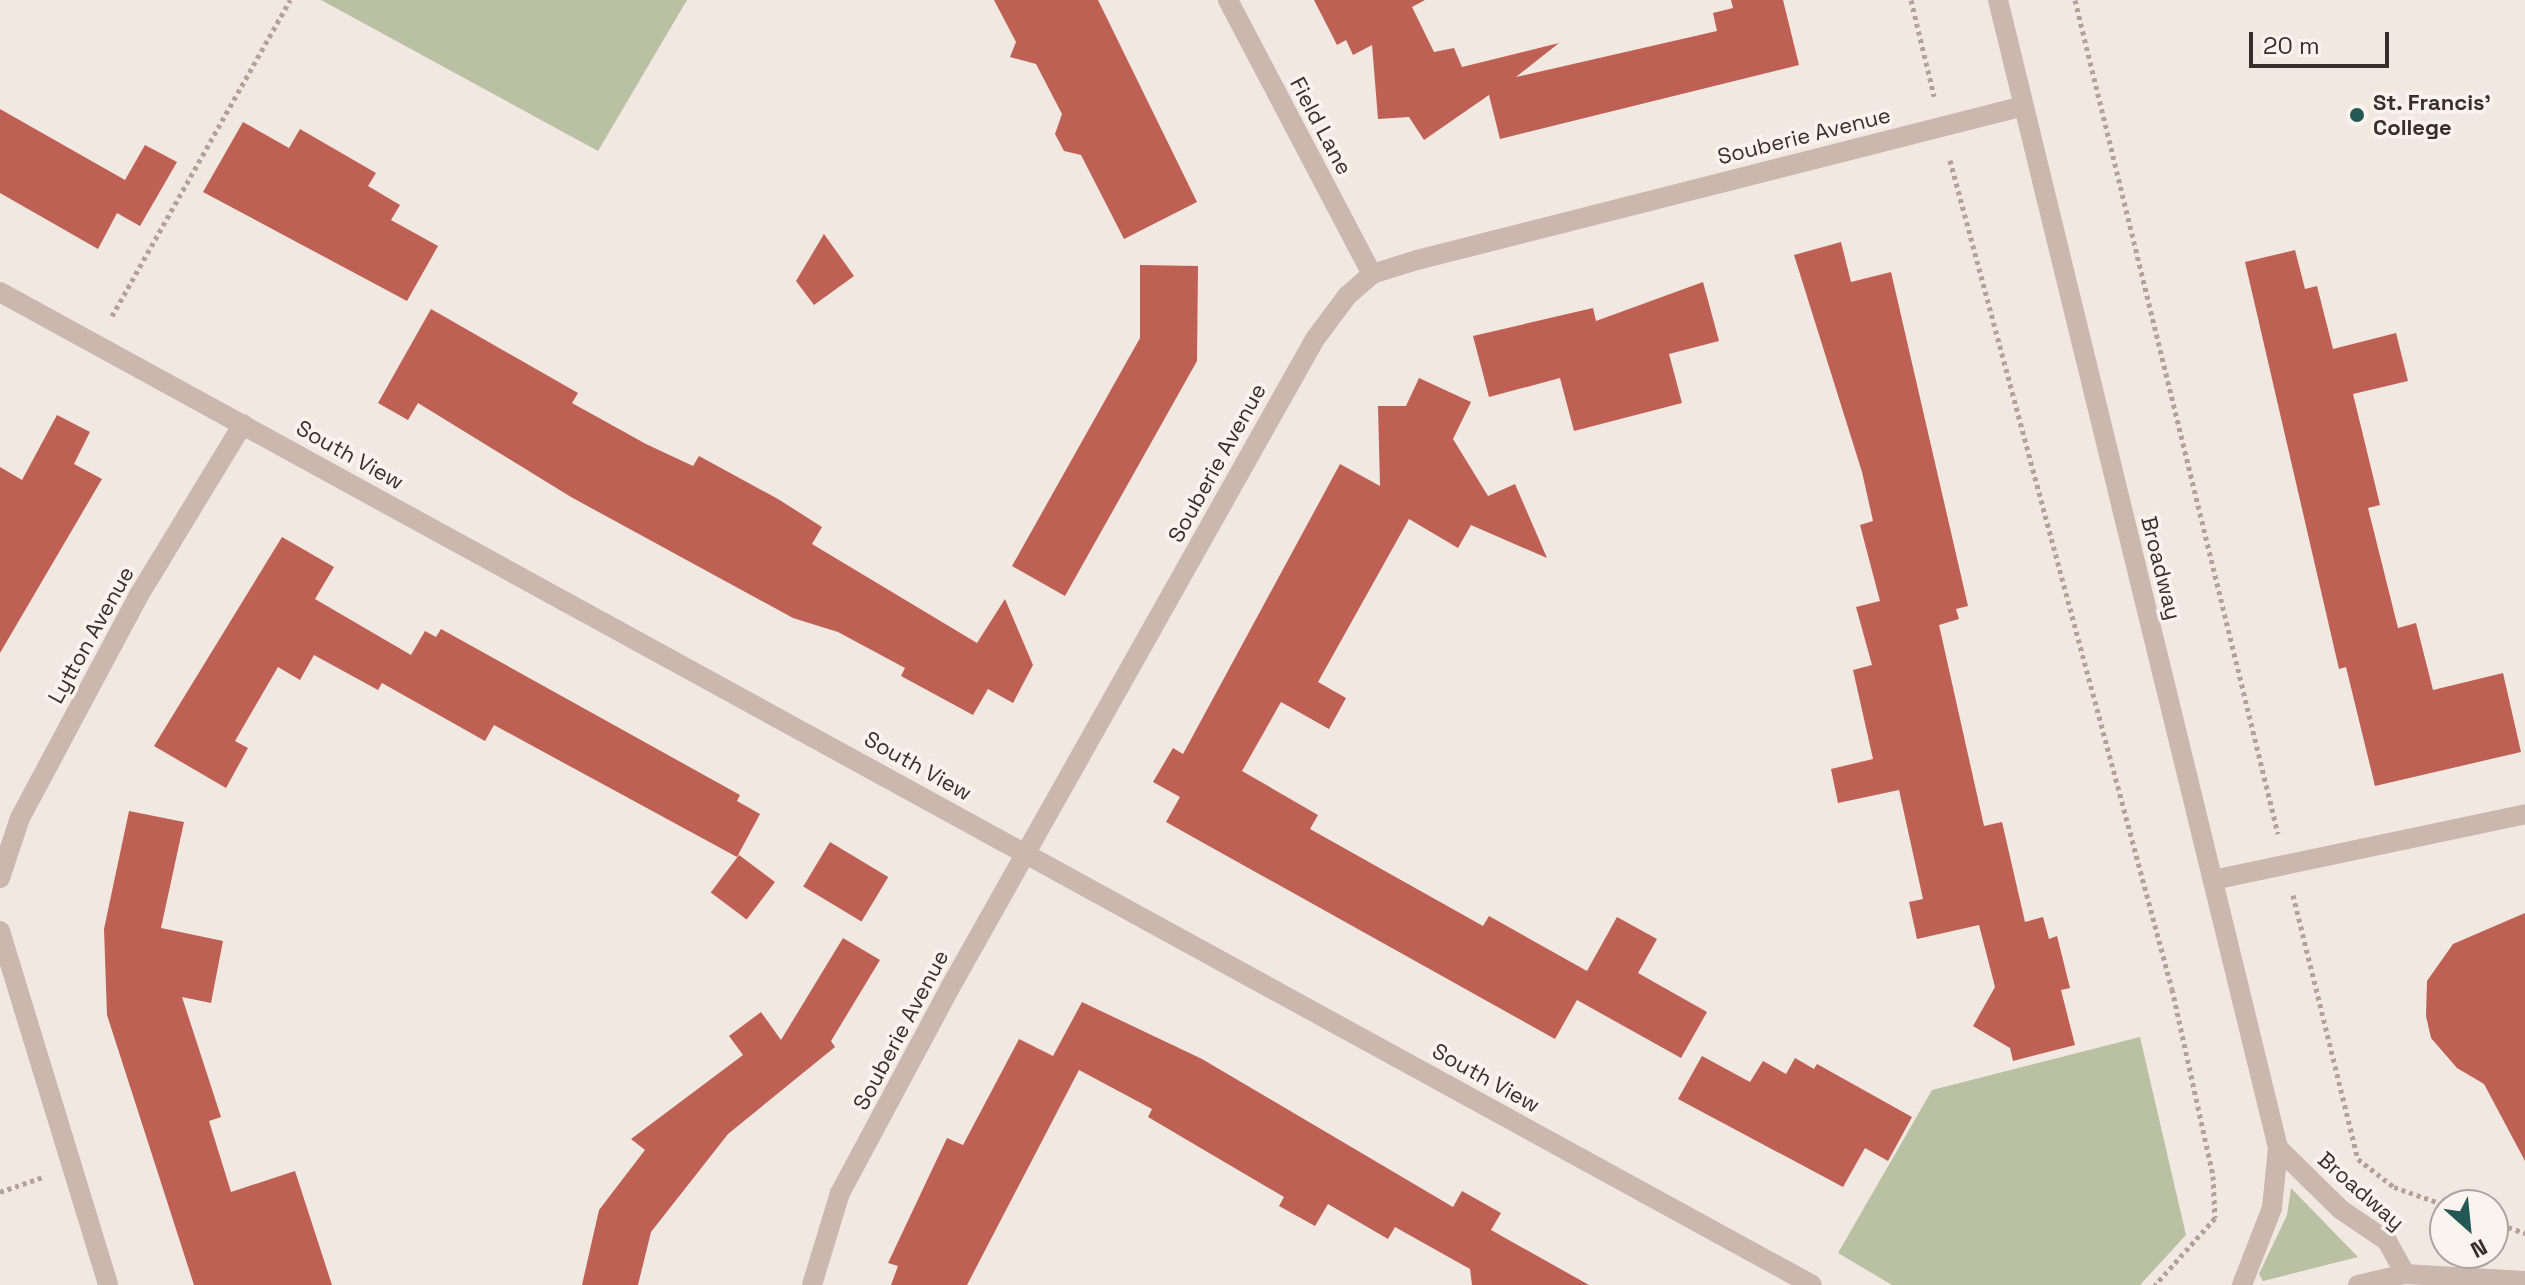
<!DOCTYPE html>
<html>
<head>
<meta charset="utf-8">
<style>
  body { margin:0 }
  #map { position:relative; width:2525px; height:1285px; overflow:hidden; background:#f2e8e2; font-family:"Space Grotesk",sans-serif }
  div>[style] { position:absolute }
  .green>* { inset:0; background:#bac1a2 }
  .building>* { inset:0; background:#be6054; transform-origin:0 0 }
  .path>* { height:5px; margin-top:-2.5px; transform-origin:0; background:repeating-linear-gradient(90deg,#b6a198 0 4px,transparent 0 8px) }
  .service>* { height:20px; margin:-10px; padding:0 10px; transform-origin:10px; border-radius:10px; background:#cab7ae }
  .minor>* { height:20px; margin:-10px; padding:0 10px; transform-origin:10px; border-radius:10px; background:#cab7ae }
  .tertiary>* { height:20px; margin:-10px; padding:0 10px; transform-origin:10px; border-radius:10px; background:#cab7ae }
  .dots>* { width:22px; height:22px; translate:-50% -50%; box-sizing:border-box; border:4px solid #faf3ee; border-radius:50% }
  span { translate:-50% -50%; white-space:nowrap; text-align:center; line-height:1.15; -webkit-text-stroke:7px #faf3ee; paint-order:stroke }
  .poi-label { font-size:22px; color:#392e2c; font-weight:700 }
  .left { translate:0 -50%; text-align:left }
  .street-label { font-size:22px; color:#392e2c }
  .north { position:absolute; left:2429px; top:1189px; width:80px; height:80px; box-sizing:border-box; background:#faf3ee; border:2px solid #ada4a0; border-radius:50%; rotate:153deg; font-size:22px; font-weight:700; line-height:32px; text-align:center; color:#392e2c }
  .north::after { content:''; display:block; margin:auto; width:28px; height:36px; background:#235855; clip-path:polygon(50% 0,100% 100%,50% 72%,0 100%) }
  .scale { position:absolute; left:2249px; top:32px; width:140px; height:36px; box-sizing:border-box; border:4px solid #392e2c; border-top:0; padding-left:10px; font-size:24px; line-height:28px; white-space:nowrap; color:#392e2c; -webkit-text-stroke:6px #faf3ee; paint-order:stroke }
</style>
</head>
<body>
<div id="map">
  <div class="green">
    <div style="clip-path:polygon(321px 0,687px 0,598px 151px)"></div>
    <div style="clip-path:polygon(2140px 1037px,2186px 1235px,2140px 1285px,1892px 1285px,1838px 1253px,1932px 1090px)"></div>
    <div style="clip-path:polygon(2291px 1188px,2358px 1257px,2263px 1281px,2259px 1274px,2287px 1215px)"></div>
  </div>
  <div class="building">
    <div style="clip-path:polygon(994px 0,1098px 0,1197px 202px,1124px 239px,1081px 155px,1064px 151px,1055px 134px,1062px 114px,1036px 64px,1010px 57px,1016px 42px)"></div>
    <div style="clip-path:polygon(1314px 0,1425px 0,1412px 7px,1434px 52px,1454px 48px,1462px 67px,1559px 43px,1516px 77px,1717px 31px,1713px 13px,1733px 8px,1731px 0,1783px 0,1799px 65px,1500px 139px,1489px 95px,1424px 140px,1409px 117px,1378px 119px,1372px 45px,1353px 55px,1346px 40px,1337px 45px)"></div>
    <div style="clip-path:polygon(0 109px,125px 180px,145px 145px,177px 162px,140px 226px,117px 213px,98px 249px,0 193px)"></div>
    <div style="clip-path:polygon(243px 122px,289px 148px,300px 129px,376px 173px,368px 186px,400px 205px,391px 220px,438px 246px,407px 301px,203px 192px)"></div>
    <div style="clip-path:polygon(824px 234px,854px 276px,814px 305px,796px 281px)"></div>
    <div style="clip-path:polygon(1841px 242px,1851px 282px,1891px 272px,1968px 606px,1956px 609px,1959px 619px,1939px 625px,1984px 826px,2002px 822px,2025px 922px,2043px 917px,2049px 939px,2057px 936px,2070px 988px,2061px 990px,2075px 1045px,2013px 1061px,2010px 1048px,1973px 1026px,1995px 987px,1979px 925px,1917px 939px,1909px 902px,1923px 899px,1899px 790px,1838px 803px,1831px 769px,1873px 759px,1853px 670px,1872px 665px,1856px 607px,1880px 601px,1860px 525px,1873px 521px,1862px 472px,1794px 255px)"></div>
    <div style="clip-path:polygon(2295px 250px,2305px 289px,2317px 286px,2333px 349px,2396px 333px,2408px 381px,2353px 394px,2380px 505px,2368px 508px,2398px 628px,2416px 623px,2433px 690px,2503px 673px,2521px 752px,2375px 786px,2346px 667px,2339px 669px,2245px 262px)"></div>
    <div style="clip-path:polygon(1140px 265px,1198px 266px,1197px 361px,1065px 596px,1012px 566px,1140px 338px)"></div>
    <div style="clip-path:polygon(1703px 282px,1719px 341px,1669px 354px,1682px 403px,1574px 431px,1560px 378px,1489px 397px,1473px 336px,1593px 308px,1596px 321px)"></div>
    <div style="clip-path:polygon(431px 309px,578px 393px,572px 403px,646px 444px,693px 466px,699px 456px,778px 499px,822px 527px,812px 544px,977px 643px,1005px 599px,1033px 665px,1013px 703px,988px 689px,973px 715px,901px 676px,905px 668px,838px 632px,793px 618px,571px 497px,418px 403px,408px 420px,378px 403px)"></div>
    <div style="clip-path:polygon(1419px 378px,1471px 402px,1453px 439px,1488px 496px,1515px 484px,1547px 558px,1471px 525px,1458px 548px,1409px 519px,1318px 682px,1346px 698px,1329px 729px,1281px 702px,1242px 771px,1318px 815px,1310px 829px,1483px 926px,1489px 916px,1587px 971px,1617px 917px,1657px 939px,1638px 973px,1707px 1012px,1681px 1058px,1577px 1000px,1555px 1039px,1166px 822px,1180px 797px,1153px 782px,1173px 748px,1183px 754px,1340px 464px,1380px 486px,1378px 406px,1406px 406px)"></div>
    <div style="clip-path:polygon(57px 415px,90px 432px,74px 464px,102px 479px,0 653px,0 467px,22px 480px)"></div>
    <div style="clip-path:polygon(282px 537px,334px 567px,315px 599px,411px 655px,425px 631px,436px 637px,441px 629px,740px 795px,737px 801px,760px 814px,737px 857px,494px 725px,485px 741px,382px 683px,378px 690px,314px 655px,300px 680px,278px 667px,235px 741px,248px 748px,226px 788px,154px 746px)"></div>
    <div style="clip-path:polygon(129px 811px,184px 822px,161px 928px,223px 941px,211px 1003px,182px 997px,221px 1117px,209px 1121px,231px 1192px,295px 1171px,332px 1285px,194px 1285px,107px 1015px,104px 929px)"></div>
    <div style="left:830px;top:842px;width:68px;height:52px;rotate:31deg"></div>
    <div style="left:739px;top:855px;width:45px;height:47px;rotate:37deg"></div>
    <div style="clip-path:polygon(2525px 913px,2525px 1161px,2484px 1084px,2457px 1068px,2431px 1038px,2426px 1016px,2427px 981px,2453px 944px)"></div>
    <div style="clip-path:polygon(843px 938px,880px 960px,831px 1041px,835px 1047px,728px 1134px,651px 1232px,638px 1285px,582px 1285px,599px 1210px,645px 1150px,631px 1139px,743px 1055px,729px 1036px,761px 1012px,781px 1040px)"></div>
    <div style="clip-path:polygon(1082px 1002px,1202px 1059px,1453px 1207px,1462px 1191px,1501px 1213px,1491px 1230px,1589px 1285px,1472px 1285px,1470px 1269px,1395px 1227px,1388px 1239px,1328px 1204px,1315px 1226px,1279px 1206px,1284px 1197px,1148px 1117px,1152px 1109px,1079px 1070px,967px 1285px,891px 1285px,898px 1266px,888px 1263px,947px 1138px,963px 1145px,1019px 1039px,1053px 1056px)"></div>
    <div style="clip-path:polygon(1702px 1056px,1750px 1082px,1763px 1061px,1786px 1074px,1795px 1058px,1814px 1069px,1817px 1064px,1912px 1117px,1888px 1161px,1865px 1148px,1843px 1187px,1678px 1099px)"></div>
  </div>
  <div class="path">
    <div style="left:1911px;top:0;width:99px;rotate:76.5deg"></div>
    <div style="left:2075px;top:0;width:858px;rotate:76.32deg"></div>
    <div style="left:1950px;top:160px;width:858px;rotate:75.01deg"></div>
    <div style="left:2172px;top:989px;width:191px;rotate:77.6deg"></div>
    <div style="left:2213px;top:1176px;width:42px;rotate:87.3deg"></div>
    <div style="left:2215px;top:1218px;width:90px;rotate:131.8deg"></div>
    <div style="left:112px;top:316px;width:363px;rotate:-60.6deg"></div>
    <div style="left:2293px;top:895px;width:272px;rotate:76.2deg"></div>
    <div style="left:2358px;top:1159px;width:46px;rotate:37.9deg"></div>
    <div style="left:2394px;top:1187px;width:54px;rotate:19.4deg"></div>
    <div style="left:0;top:1192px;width:46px;rotate:-19.2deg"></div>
    <div style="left:2493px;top:1222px;width:34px;rotate:19deg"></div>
  </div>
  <div class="service">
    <div style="left:2213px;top:880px;width:319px;rotate:-11.9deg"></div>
  </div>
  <div class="minor">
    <div style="left:1228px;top:0;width:310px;rotate:62.3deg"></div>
    <div style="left:0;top:292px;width:2066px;rotate:28.72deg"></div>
    <div style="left:0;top:878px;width:63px;rotate:-71.6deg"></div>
    <div style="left:20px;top:818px;width:253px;rotate:-61.9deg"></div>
    <div style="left:139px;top:595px;width:200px;rotate:-58.7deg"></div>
    <div style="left:0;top:931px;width:370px;rotate:73deg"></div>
    <div style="left:812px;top:1285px;width:96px;rotate:-73.1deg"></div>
    <div style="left:840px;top:1193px;width:235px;rotate:-61.8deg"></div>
    <div style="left:951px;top:986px;width:742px;rotate:-60.64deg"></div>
    <div style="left:1315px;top:339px;width:54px;rotate:-53.3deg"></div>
    <div style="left:1347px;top:296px;width:33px;rotate:-41deg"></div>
    <div style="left:1372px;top:274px;width:47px;rotate:-17.3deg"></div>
    <div style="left:1417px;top:260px;width:626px;rotate:-14.24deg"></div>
  </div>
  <div class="tertiary">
    <div style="left:1998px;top:0;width:1182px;rotate:76.29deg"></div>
    <div style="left:2278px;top:1148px;width:60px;rotate:95.7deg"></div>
    <div style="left:2272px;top:1208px;width:83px;rotate:111.3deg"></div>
    <div style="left:2278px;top:1148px;width:87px;rotate:44.5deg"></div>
    <div style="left:2340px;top:1209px;width:57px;rotate:34.2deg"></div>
    <div style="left:2387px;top:1241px;width:38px;rotate:61deg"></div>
    <div style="left:2358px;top:1285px;width:48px;rotate:-13.2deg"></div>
    <div style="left:2405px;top:1274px;width:120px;rotate:3.3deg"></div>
  </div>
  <div class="dots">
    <div style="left:2357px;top:115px;background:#235855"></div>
  </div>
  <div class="poi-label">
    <span class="left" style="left:2373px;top:115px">St. Francis'<br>College</span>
  </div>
  <div class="street-label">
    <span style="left:1321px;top:126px;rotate:62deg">Field Lane</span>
    <span style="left:1804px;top:136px;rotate:-14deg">Souberie Avenue</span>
    <span style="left:350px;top:455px;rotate:29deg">South View</span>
    <span style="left:1217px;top:463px;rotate:-61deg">Souberie Avenue</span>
    <span style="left:2161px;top:568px;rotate:76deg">Broadway</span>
    <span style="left:91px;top:635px;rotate:-61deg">Lytton Avenue</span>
    <span style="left:918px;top:766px;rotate:29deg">South View</span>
    <span style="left:901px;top:1030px;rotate:-62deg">Souberie Avenue</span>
    <span style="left:1486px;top:1078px;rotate:29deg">South View</span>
    <span style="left:2361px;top:1191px;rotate:41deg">Broadway</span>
  </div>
  <div class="north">N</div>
  <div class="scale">20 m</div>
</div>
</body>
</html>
